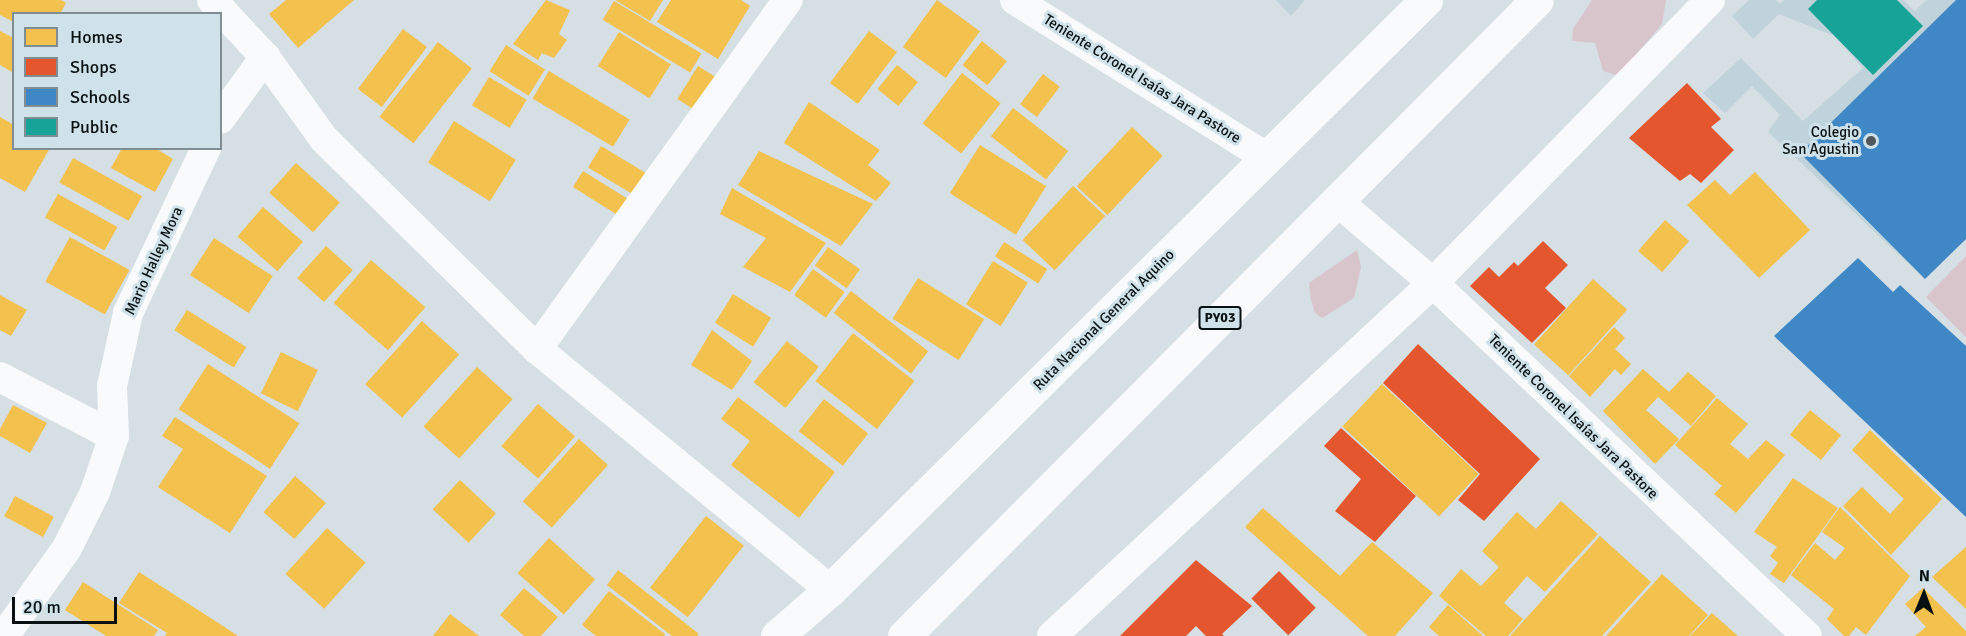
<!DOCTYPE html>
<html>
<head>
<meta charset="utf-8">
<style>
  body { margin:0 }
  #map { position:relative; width:1966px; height:636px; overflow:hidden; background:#d5dfe4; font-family:Signika,sans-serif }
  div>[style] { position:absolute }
  .built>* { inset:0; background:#c0d3db }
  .green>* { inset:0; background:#d8c5cc }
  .homes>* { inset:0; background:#f2c14e; transform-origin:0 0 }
  .shops>* { inset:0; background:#e4572e; transform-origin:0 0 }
  .schools>* { inset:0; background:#3f88c5 }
  .public>* { inset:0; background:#17a398 }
  .street>* { height:30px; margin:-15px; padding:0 15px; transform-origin:15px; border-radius:15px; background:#f9fafb }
  .highway>* { height:33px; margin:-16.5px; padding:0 16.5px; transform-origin:16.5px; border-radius:16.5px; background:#f9fafb }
  .dots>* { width:16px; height:16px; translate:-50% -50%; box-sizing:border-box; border:3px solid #cfe2ea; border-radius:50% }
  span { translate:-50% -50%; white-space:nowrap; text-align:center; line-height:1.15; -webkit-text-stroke:6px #cfe2ea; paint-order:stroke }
  .shield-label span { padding:2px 4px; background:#cfe2ea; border:2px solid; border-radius:4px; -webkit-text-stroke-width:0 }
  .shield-label { font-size:14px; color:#091012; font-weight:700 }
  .street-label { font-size:15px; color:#091012 }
  .poi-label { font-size:15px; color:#091012 }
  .right { translate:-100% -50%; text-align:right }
  .legend { position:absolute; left:12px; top:12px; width:210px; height:138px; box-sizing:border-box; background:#cfe2ea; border:2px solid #808e94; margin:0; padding:8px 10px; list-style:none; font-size:18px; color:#091012 }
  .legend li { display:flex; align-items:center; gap:12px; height:30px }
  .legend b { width:30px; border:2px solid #808e94 }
  .north { position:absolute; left:1894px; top:564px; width:60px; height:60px; -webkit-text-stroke:4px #cfe2ea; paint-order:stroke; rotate:1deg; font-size:16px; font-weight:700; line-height:24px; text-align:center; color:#091012 }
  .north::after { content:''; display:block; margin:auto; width:21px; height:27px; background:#091012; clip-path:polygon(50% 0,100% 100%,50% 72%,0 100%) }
  .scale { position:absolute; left:12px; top:597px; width:105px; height:27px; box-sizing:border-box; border:3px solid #091012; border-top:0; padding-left:8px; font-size:18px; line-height:21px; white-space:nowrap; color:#091012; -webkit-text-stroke:4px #cfe2ea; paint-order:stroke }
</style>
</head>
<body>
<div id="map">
  <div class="built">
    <div style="clip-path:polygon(1276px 0,1305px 0,1291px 16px)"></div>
    <div style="clip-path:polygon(1749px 0,1776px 0,1780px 4px,1784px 0,1903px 0,1915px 11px,1926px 0,1966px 0,1966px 239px,1925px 279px,1768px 132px,1780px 115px,1752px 86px,1725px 113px,1703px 93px,1741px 58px,1803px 121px,1863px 68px,1834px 36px,1779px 14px,1753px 39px,1732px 16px)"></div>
  </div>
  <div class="green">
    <div style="clip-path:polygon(1592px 0,1666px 0,1662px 24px,1618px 76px,1603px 71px,1595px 43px,1572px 41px,1573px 29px)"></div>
    <div style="clip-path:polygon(1357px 250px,1361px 267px,1354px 298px,1322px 318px,1315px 313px,1311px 300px,1309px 283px)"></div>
    <div style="clip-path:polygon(1966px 256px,1966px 337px,1926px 297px)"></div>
  </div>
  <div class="homes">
    <div style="clip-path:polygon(0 0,61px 0,66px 3px,60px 14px,14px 14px,14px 22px,0 15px)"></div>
    <div style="clip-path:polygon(286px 0,354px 0,298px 48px,269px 14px)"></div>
    <div style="clip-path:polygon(546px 0,570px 10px,559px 34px,567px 40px,554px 58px,542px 53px,538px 60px,513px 44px)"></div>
    <div style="clip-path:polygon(615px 0,663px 0,650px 21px)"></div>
    <div style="clip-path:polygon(671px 0,741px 0,750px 6px,718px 59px,657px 22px)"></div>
    <div style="left:937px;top:0;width:53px;height:58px;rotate:36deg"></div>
    <div style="left:614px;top:1px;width:102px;height:22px;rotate:31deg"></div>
    <div style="left:403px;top:29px;width:30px;height:75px;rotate:37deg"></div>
    <div style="clip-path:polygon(0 31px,14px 38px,14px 73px,0 65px)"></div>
    <div style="left:869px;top:31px;width:35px;height:65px;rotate:37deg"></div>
    <div style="left:619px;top:32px;width:61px;height:40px;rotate:32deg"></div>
    <div style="left:982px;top:41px;width:32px;height:31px;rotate:39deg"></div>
    <div style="left:438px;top:42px;width:43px;height:95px;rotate:38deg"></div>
    <div style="left:506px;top:45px;width:46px;height:31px;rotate:32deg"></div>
    <div style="left:897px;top:65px;width:27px;height:31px;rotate:39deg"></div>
    <div style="left:698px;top:66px;width:32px;height:39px;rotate:32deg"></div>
    <div style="left:549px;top:71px;width:94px;height:32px;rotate:31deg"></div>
    <div style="left:962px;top:73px;width:49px;height:64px;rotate:38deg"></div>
    <div style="left:1043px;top:74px;width:21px;height:38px;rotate:37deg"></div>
    <div style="left:489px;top:77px;width:44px;height:33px;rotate:31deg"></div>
    <div style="clip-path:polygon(809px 102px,880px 150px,868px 165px,891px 183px,876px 201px,784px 143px)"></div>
    <div style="left:1013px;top:108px;width:70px;height:36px;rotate:38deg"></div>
    <div style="clip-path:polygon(0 117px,14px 125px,14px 148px,50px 148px,25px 192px,0 178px)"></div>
    <div style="left:454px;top:121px;width:73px;height:49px;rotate:32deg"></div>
    <div style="left:1132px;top:127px;width:42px;height:81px;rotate:43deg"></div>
    <div style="left:980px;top:145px;width:78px;height:57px;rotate:32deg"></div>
    <div style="left:601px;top:146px;width:60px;height:25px;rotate:31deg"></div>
    <div style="clip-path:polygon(122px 148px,155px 148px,173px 159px,155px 192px,111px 168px)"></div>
    <div style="clip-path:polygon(759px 151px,873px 204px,841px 246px,738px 185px)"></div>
    <div style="left:73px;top:158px;width:79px;height:28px;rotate:29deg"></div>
    <div style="left:296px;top:163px;width:59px;height:40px;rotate:42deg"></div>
    <div style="left:583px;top:171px;width:62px;height:19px;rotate:32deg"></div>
    <div style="clip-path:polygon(1755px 172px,1810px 230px,1759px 278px,1687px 205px,1715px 180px,1730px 195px)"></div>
    <div style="left:1073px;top:186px;width:44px;height:74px;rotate:43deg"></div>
    <div style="clip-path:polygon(732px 188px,826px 243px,790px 292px,743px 267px,766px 238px,720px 214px)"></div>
    <div style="left:58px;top:194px;width:68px;height:27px;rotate:29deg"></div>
    <div style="left:263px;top:207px;width:53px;height:39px;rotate:41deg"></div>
    <div style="left:1665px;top:220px;width:32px;height:41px;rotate:41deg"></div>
    <div style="left:70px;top:237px;width:68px;height:51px;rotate:29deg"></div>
    <div style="left:214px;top:238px;width:70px;height:44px;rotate:33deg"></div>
    <div style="left:1004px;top:242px;width:51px;height:17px;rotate:32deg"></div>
    <div style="left:326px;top:246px;width:36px;height:43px;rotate:42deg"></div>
    <div style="left:828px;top:247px;width:39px;height:23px;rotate:35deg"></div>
    <div style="left:371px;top:260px;width:72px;height:57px;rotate:41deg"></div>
    <div style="left:993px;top:261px;width:41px;height:51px;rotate:32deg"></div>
    <div style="left:813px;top:269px;width:39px;height:32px;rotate:36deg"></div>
    <div style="left:918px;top:278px;width:78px;height:48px;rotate:32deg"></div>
    <div style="left:1593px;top:279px;width:46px;height:88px;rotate:42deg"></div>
    <div style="left:851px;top:291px;width:98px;height:28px;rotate:38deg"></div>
    <div style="left:733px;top:294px;width:45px;height:34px;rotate:32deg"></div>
    <div style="clip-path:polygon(0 295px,27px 310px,11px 336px,0 330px)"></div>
    <div style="left:187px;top:310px;width:70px;height:24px;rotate:32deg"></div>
    <div style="left:422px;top:321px;width:50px;height:85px;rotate:42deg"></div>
    <div style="clip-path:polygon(1614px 327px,1625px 338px,1615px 349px,1631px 364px,1621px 375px,1615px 369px,1590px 397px,1569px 376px)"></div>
    <div style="clip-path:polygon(712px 330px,752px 361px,732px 390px,691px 365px)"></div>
    <div style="left:853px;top:333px;width:78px;height:61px;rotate:38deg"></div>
    <div style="left:787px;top:341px;width:41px;height:53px;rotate:39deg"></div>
    <div style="left:281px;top:352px;width:41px;height:46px;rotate:26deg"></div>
    <div style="left:208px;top:364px;width:109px;height:54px;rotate:33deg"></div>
    <div style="left:477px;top:367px;width:48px;height:80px;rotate:42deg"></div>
    <div style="clip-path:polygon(1643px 369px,1669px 392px,1688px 372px,1716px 396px,1691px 426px,1658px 397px,1646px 410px,1679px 439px,1655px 464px,1603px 411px)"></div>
    <div style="left:1382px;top:384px;width:132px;height:58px;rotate:43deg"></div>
    <div style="clip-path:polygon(738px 397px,835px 472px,799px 518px,731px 465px,750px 441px,721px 419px)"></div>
    <div style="clip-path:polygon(1717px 398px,1748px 424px,1730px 444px,1748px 459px,1766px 440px,1785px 455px,1736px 513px,1714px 494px,1722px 486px,1675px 445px)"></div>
    <div style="left:824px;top:399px;width:56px;height:41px;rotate:38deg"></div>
    <div style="left:538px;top:404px;width:49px;height:56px;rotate:41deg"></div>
    <div style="clip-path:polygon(13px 405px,47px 423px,30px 453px,0 436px,0 429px)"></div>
    <div style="left:1810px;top:410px;width:40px;height:32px;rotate:39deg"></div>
    <div style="clip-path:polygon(175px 417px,267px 476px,230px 533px,158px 487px,183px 449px,162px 436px)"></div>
    <div style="clip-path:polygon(1870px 430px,1942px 499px,1891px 555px,1843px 506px,1862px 487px,1890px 514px,1904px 499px,1852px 450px)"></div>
    <div style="left:579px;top:439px;width:39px;height:84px;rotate:42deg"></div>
    <div style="left:295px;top:476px;width:41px;height:48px;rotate:41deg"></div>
    <div style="clip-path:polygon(1793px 478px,1838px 508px,1784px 583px,1770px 574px,1778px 563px,1770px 556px,1777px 547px,1754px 532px)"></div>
    <div style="left:460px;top:480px;width:49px;height:40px;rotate:43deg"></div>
    <div style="left:15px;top:496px;width:44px;height:23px;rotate:28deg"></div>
    <div style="clip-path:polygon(1561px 501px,1598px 534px,1545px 592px,1527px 576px,1504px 603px,1523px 619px,1508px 636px,1486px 636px,1439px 596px,1461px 569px,1481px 586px,1499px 567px,1482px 551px,1517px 512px,1536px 529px)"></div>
    <div style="clip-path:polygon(1840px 507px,1910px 576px,1866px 635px,1856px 627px,1849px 636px,1844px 636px,1827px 619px,1834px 609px,1791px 575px,1815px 543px,1835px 560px,1845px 548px,1822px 532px)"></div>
    <div style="clip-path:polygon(1263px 508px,1340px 576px,1372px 542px,1433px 593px,1395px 636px,1368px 636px,1245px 527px)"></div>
    <div style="left:706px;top:516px;width:48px;height:91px;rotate:38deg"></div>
    <div style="left:327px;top:528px;width:52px;height:62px;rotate:42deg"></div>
    <div style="clip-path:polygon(1600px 536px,1651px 582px,1602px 636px,1510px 636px)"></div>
    <div style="left:549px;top:538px;width:62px;height:47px;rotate:42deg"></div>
    <div style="clip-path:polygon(1966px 547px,1966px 609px,1932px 577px)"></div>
    <div style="clip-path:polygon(618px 570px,699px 634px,697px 636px,672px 636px,607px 585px)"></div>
    <div style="clip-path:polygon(139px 572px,220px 624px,238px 636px,165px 636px,167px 633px,119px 603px)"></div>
    <div style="clip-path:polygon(1662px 574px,1708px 615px,1689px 636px,1606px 636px)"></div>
    <div style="clip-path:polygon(83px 582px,158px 630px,154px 636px,106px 636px,65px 610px)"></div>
    <div style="clip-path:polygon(524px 588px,558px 617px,541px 636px,524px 636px,500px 615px)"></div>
    <div style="clip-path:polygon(1923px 588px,1966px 631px,1966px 636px,1915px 636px,1926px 627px,1905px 604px)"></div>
    <div style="clip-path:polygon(609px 591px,665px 634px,664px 636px,596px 636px,582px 625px)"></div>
    <div style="clip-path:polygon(1448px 605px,1483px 636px,1439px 636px,1429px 627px)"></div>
    <div style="clip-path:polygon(1712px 613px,1738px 636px,1690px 636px)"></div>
    <div style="clip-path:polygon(450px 614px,479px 636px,433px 636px)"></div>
  </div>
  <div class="shops">
    <div style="clip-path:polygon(1687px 83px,1721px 119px,1711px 127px,1734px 150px,1701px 183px,1690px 174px,1680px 181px,1629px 138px)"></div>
    <div style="clip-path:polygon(1543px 241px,1568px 265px,1545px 288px,1566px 308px,1532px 343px,1470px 286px,1489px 267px,1499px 277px,1514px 262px,1518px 266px)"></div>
    <div style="clip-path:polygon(1418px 344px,1540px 459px,1484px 521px,1458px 500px,1480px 474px,1383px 383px)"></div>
    <div style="clip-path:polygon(1341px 428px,1416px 496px,1375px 542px,1335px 511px,1361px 479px,1324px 446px)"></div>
    <div style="clip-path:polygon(1196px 560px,1252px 606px,1222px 634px,1224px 636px,1206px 636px,1196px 626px,1186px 636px,1120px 636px)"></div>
    <div style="left:1279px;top:571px;width:52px;height:39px;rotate:45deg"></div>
  </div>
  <div class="schools">
    <div style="clip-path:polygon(1956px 0,1966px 0,1966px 239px,1925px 279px,1800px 153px)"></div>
    <div style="clip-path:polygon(1858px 258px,1893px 292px,1900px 285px,1966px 346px,1966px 517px,1774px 336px)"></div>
  </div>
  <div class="public">
    <div style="clip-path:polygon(1817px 0,1897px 0,1923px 26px,1873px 75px,1808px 9px)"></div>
  </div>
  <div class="street">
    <div style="left:212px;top:0;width:78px;rotate:47.1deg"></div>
    <div style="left:265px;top:57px;width:101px;rotate:54.3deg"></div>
    <div style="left:324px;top:139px;width:299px;rotate:44.6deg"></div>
    <div style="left:537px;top:349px;width:379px;rotate:39.4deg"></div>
    <div style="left:1015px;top:0;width:298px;rotate:32deg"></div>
    <div style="left:220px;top:119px;width:77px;rotate:-54deg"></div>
    <div style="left:1337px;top:201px;width:126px;rotate:40.5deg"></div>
    <div style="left:1433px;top:283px;width:514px;rotate:43.35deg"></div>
    <div style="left:537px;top:349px;width:430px;rotate:-54.3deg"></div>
    <div style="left:0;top:377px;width:128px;rotate:27.4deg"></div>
    <div style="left:4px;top:636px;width:108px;rotate:-54.4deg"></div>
    <div style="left:67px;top:548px;width:63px;rotate:-63.4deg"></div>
    <div style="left:95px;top:492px;width:59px;rotate:-71.3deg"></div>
    <div style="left:114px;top:436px;width:50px;rotate:-92.3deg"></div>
    <div style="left:112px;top:386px;width:75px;rotate:-77.6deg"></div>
    <div style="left:128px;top:313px;width:183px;rotate:-64.7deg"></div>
    <div style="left:1052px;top:636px;width:519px;rotate:-42.82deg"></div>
    <div style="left:1433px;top:283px;width:396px;rotate:-45.6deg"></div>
  </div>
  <div class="highway">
    <div style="left:777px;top:636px;width:70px;rotate:-41deg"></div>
    <div style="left:830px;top:590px;width:839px;rotate:-44.71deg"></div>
    <div style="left:904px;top:636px;width:897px;rotate:-45.14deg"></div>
  </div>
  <div class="dots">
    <div style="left:1871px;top:141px;background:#50585c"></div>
  </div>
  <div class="shield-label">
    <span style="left:1220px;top:318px">PY03</span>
  </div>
  <div class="street-label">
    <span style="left:1142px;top:79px;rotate:32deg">Teniente Coronel Isaías Jara Pastore</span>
    <span style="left:154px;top:261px;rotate:-65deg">Mario Halley Mora</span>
    <span style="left:1104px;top:320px;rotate:-45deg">Ruta Nacional General Aquino</span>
    <span style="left:1573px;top:417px;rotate:44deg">Teniente Coronel Isaías Jara Pastore</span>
  </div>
  <div class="poi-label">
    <span class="right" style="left:1859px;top:141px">Colegio<br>San Agustin</span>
  </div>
  <ul class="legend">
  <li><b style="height:16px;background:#f2c14e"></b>Homes</li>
  <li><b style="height:16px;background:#e4572e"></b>Shops</li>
  <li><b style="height:16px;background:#3f88c5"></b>Schools</li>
  <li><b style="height:16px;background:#17a398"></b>Public</li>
  </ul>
  <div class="north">N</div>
  <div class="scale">20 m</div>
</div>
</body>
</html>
